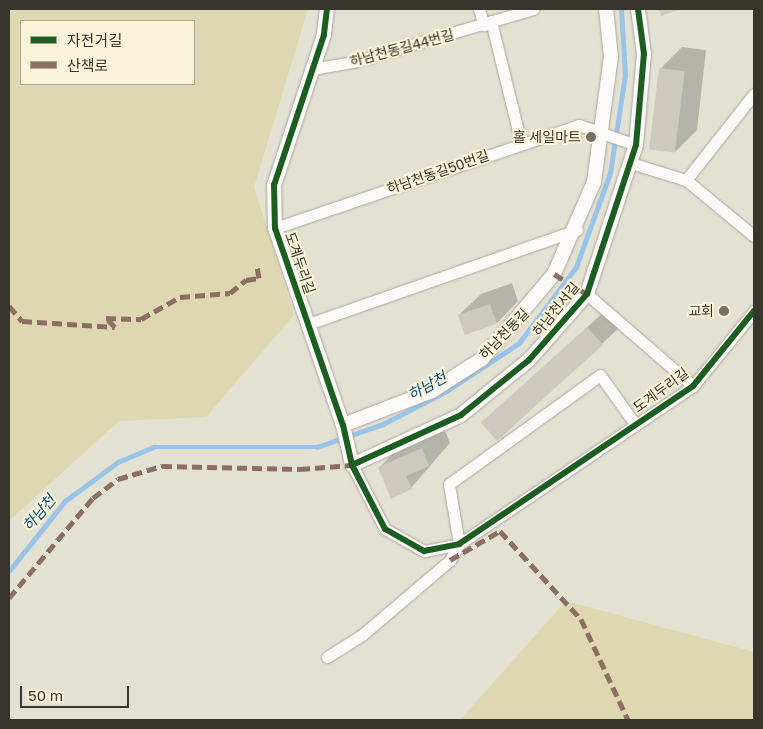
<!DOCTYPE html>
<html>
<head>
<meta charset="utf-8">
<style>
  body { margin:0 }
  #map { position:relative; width:763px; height:729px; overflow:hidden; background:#e3e1d2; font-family:"Golos Text","Noto Sans KR",sans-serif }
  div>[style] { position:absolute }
  .green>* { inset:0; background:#ded7b1 }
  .shadow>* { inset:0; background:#0003 }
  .stream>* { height:4.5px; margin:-2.25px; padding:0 2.25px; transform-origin:2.25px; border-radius:2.25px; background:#99c4e7 }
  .building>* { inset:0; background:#cec9be; transform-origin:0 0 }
  .roads { filter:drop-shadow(0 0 1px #aaa89d) drop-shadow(0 0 1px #aaa89d) }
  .minor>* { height:11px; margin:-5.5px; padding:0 5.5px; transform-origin:5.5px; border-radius:5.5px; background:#fbfaf8 }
  .tertiary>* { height:14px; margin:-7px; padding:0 7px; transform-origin:7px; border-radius:7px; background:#fbfaf8 }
  .quiet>* { height:5px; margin-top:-2.5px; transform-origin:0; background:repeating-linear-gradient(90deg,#8d6e63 0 10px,transparent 0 15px) }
  .cycleway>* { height:6px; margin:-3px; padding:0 3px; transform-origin:3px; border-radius:3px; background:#1b5e20 }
  .dots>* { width:14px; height:14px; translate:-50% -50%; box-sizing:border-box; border:2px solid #f9f3d7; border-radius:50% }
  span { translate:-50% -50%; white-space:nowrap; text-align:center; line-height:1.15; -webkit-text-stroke:4px #f9f3d7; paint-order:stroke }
  .street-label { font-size:14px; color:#38362c }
  .poi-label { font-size:14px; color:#38362c }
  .right { translate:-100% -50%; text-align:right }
  .water-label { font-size:15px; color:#004b80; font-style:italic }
  .frame { position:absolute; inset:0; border:10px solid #38362c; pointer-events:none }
  .legend { position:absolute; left:20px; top:20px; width:175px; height:65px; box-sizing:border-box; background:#f9f3d7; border:1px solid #aca793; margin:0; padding:6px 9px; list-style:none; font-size:15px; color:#38362c }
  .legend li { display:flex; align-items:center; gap:10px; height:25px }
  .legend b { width:25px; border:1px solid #aca793 }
  .scale { position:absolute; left:20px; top:686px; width:109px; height:22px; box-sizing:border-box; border:2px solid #38362c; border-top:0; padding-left:6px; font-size:15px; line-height:18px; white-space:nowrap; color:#38362c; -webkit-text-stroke:4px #f9f3d7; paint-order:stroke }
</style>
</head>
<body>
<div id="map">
  <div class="green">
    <div style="clip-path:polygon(evenodd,9px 9px,308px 9px,254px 187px,294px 315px,206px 417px,119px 421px,9px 521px,9px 9px,21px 21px,194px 21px,194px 84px,21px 84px,21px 21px)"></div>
    <div style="clip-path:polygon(566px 601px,754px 652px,754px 720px,460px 720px)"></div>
  </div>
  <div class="shadow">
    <div style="clip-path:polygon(682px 47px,706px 50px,697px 130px,675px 152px,660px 69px)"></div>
    <div style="clip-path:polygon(512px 283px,518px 301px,497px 323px,459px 315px,481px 294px)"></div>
    <div style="clip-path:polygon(605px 311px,620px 327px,498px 440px,501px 406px)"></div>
    <div style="clip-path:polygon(444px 428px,450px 443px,411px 488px,379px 468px,400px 446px)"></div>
  </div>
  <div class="stream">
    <div style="left:9px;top:571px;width:90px;rotate:-51.3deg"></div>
    <div style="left:65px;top:501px;width:66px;rotate:-36.3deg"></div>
    <div style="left:118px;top:462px;width:39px;rotate:-23deg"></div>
    <div style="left:154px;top:447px;width:163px"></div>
    <div style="left:317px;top:447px;width:70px;rotate:-19.2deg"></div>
    <div style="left:383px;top:424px;width:70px;rotate:-27.3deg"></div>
    <div style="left:445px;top:392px;width:89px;rotate:-33.5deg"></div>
    <div style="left:519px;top:343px;width:95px;rotate:-53.1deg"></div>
    <div style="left:576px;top:267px;width:100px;rotate:-70.1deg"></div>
    <div style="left:610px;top:173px;width:99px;rotate:-81.3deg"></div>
    <div style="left:625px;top:75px;width:66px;rotate:-93.5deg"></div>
  </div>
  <div class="building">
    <div style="clip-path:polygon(659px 9px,681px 9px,661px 16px)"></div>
    <div style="left:659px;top:68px;width:26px;height:82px;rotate:7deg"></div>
    <div style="left:490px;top:304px;width:21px;height:34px;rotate:71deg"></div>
    <div style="left:587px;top:327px;width:24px;height:143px;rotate:48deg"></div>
    <div style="clip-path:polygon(422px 448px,429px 466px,406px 476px,412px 489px,391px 499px,378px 467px)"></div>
  </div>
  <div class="roads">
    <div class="minor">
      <div style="left:479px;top:9px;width:17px;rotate:73deg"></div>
      <div style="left:491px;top:21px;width:126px;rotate:76.2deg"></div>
      <div style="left:312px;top:69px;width:42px;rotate:-9.7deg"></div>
      <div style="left:353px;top:62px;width:188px;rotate:-16.4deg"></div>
      <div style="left:631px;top:163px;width:58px;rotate:17.2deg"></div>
      <div style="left:686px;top:180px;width:110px;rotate:-51.7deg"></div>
      <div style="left:686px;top:180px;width:88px;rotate:39.5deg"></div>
      <div style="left:275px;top:228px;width:321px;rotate:-18.7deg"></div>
      <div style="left:579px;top:125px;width:60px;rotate:19.3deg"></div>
      <div style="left:587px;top:294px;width:140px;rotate:41deg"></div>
      <div style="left:308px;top:324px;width:285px;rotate:-19.3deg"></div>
      <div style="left:352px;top:465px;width:72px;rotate:62.7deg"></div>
      <div style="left:385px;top:529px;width:45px;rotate:29.4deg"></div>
      <div style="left:424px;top:551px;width:36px;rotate:-11deg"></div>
      <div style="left:459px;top:544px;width:282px;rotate:-34deg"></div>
      <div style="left:693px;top:386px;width:97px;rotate:-50.9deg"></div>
      <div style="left:327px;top:657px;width:41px;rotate:-32.2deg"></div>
      <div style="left:362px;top:635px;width:116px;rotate:-40.4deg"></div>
      <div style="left:450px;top:560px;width:18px;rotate:-61deg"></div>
      <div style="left:459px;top:544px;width:61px;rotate:-99.5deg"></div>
      <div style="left:449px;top:484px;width:186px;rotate:-35.8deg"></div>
      <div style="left:600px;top:375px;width:60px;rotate:54.5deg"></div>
    </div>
    <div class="tertiary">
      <div style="left:327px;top:9px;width:26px;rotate:97deg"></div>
      <div style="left:324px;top:35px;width:158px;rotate:108.4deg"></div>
      <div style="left:274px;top:185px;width:43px;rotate:88.7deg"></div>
      <div style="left:275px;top:228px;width:208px;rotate:71deg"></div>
      <div style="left:343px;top:425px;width:41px;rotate:77.3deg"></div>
      <div style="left:352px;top:465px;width:120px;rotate:-24.6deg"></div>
      <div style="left:461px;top:415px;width:87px;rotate:-39deg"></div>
      <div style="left:529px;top:360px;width:88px;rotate:-48.7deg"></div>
      <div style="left:587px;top:294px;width:157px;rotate:-71.8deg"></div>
      <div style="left:636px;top:145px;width:91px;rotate:-85deg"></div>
      <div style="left:644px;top:54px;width:45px;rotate:-97.6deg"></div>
      <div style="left:343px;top:425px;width:95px;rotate:-20.9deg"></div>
      <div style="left:432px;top:391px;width:59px;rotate:-32.6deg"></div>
      <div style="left:482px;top:359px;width:111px;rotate:-49.7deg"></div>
      <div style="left:554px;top:274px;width:100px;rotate:-66.5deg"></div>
      <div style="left:594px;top:182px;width:126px;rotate:-82.3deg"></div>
      <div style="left:611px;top:57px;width:48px;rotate:-95.9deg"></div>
    </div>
  </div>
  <div class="quiet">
    <div style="left:554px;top:274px;width:39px;rotate:31deg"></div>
    <div style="left:9px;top:306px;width:20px;rotate:49deg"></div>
    <div style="left:22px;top:321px;width:93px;rotate:3.7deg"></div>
    <div style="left:115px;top:327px;width:13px;rotate:-135deg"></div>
    <div style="left:106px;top:318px;width:35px;rotate:2deg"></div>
    <div style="left:141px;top:319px;width:45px;rotate:-29.4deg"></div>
    <div style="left:180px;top:297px;width:50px;rotate:-4.6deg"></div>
    <div style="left:230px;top:293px;width:21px;rotate:-39deg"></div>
    <div style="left:246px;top:280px;width:13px;rotate:-9deg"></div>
    <div style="left:259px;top:278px;width:11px;rotate:-100deg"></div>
    <div style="left:450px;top:560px;width:58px;rotate:-30.1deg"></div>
    <div style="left:500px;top:531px;width:120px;rotate:47.4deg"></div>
    <div style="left:581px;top:619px;width:111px;rotate:65deg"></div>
    <div style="left:9px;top:598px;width:131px;rotate:-50deg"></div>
    <div style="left:93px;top:498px;width:31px;rotate:-37deg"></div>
    <div style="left:118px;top:479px;width:46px;rotate:-16.5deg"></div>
    <div style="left:162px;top:466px;width:138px;rotate:1.2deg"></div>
    <div style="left:300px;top:469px;width:52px;rotate:-4.4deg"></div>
  </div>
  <div class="cycleway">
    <div style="left:327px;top:9px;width:26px;rotate:97deg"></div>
    <div style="left:324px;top:35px;width:158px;rotate:108.4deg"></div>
    <div style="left:274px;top:185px;width:43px;rotate:88.7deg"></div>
    <div style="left:275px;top:228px;width:208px;rotate:71deg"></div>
    <div style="left:343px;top:425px;width:41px;rotate:77.3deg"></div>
    <div style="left:352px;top:465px;width:72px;rotate:62.7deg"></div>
    <div style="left:385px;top:529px;width:45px;rotate:29.4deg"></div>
    <div style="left:424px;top:551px;width:36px;rotate:-11deg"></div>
    <div style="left:459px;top:544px;width:282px;rotate:-34deg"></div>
    <div style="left:693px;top:386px;width:97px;rotate:-50.9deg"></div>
    <div style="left:352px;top:465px;width:120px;rotate:-24.6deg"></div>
    <div style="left:461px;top:415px;width:87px;rotate:-39deg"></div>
    <div style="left:529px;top:360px;width:88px;rotate:-48.7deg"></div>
    <div style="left:587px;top:294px;width:157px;rotate:-71.8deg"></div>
    <div style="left:636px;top:145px;width:91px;rotate:-85deg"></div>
    <div style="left:644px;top:54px;width:45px;rotate:-97.6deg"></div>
  </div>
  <div class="dots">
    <div style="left:591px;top:137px;background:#747266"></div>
    <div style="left:724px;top:311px;background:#747266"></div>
  </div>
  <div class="street-label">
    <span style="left:402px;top:48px;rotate:-15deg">하남천동길44번길</span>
    <span style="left:438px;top:172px;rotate:-19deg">하남천동길50번길</span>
    <span style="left:300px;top:263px;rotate:71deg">도계두리길</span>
    <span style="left:556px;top:309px;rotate:-51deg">하남천서길</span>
    <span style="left:504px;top:334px;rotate:-46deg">하남천동길</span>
    <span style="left:661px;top:390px;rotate:-36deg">도계두리길</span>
  </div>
  <div class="poi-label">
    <span class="right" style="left:581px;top:137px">홀 세일마트</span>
    <span class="right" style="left:714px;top:311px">교회</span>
  </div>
  <div class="water-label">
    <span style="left:427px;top:386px;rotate:-29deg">하남천</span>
    <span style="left:39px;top:513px;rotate:-50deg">하남천</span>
  </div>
  <div class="frame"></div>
  <ul class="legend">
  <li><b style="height:6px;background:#1b5e20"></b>자전거길</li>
  <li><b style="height:6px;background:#8d6e63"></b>산책로</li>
  </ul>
  <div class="scale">50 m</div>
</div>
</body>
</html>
